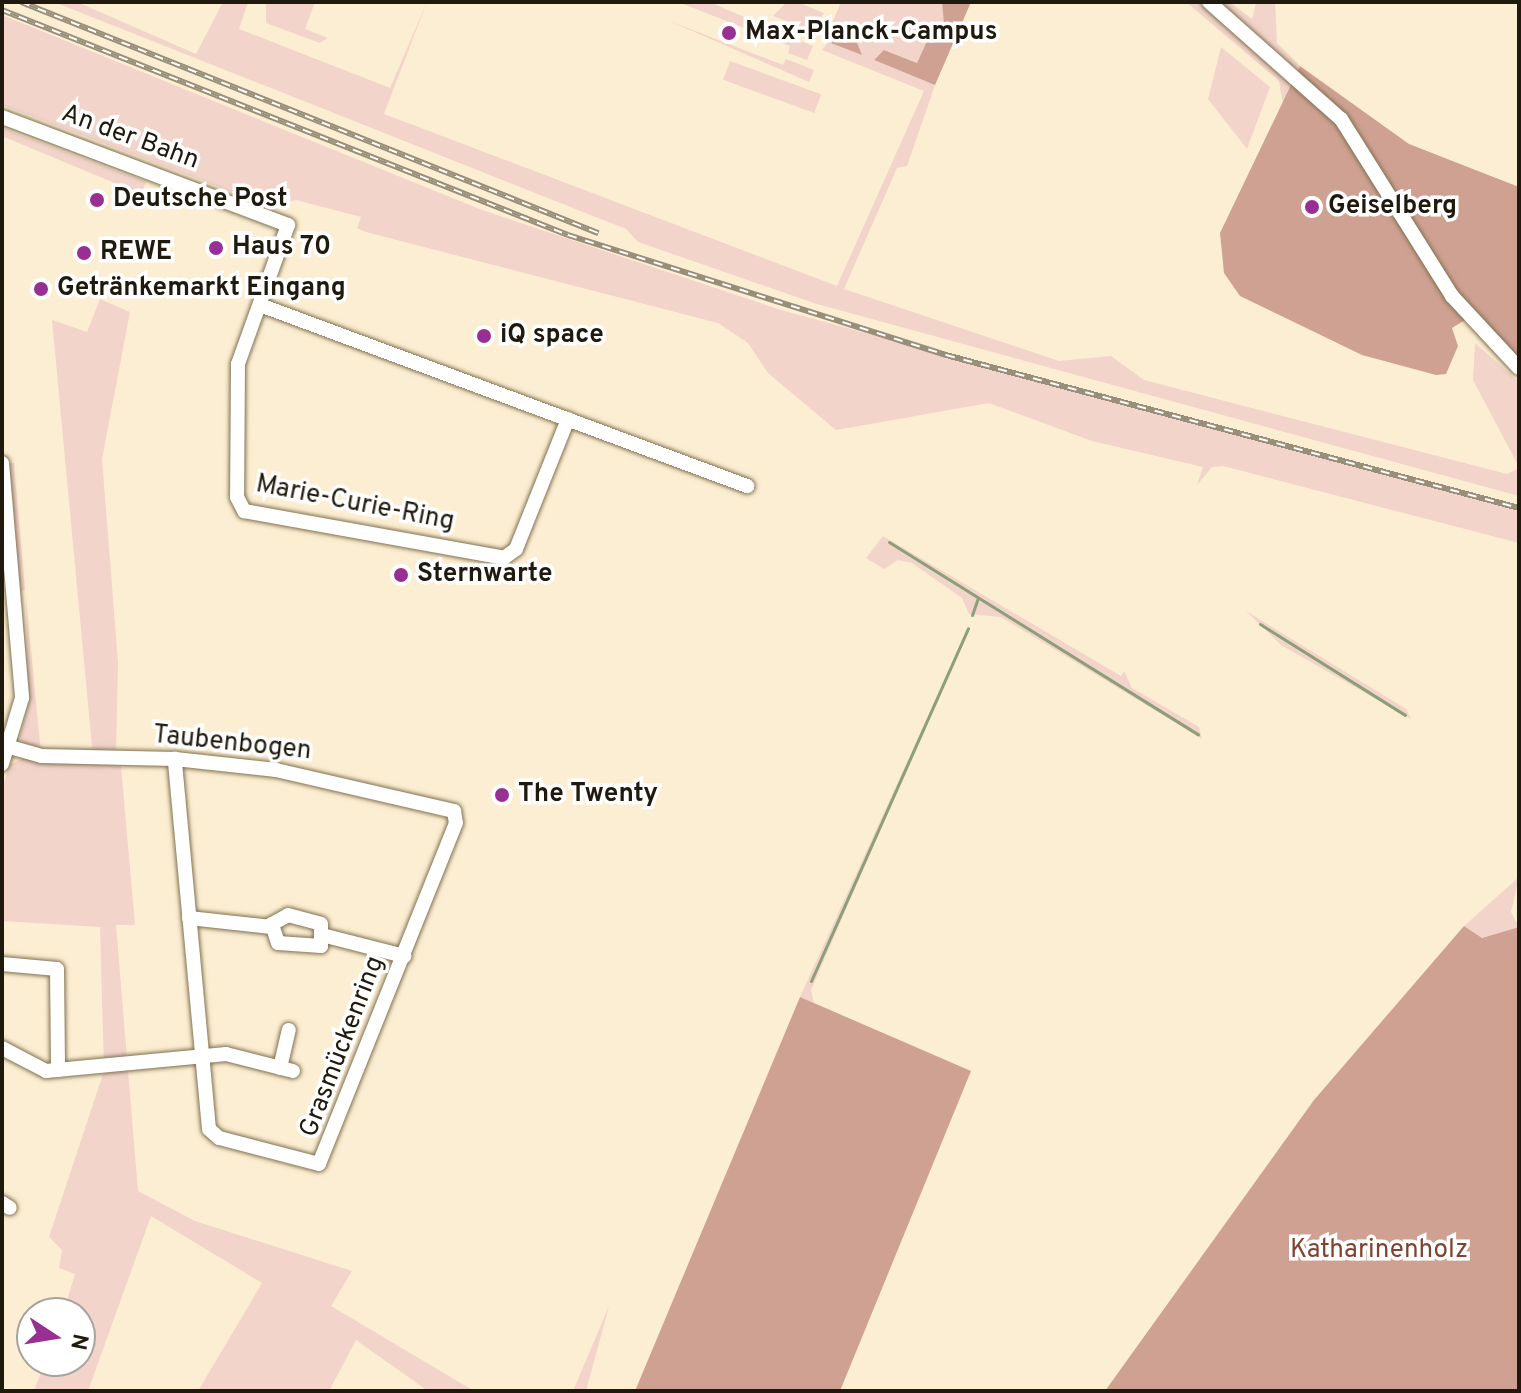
<!DOCTYPE html>
<html>
<head>
<meta charset="utf-8">
<style>
  body { margin:0 }
  #map { position:relative; width:1521px; height:1393px; overflow:hidden; background:#fceed2; font-family:Overpass,sans-serif }
  div>[style] { position:absolute }
  .green>* { inset:0; background:#f2d4ca; transform-origin:0 0 }
  .forest>* { inset:0; background:#cfa192 }
  .stream>* { height:3px; margin:-1.5px; padding:0 1.5px; transform-origin:1.5px; border-radius:1.5px; background:#8c9f78 }
  .roads { filter:drop-shadow(0 0 2px #817151) drop-shadow(0 0 2px #817151) }
  .minor>* { height:14px; margin:-7px; padding:0 7px; transform-origin:7px; border-radius:7px; background:#fff }
  .rail>* { height:6px; margin-top:-3px; transform-origin:0; background:repeating-linear-gradient(90deg,#fff 0 9px,#998e79 0 18px); box-sizing:border-box; border-block:2px solid #998e79 }
  .dots>* { width:22px; height:22px; translate:-50% -50%; box-sizing:border-box; border:4px solid #fff; border-radius:50% }
  span { translate:-50% -50%; white-space:nowrap; text-align:center; line-height:1.15; -webkit-text-stroke:7px #fff; paint-order:stroke }
  .poi-label { font-size:26px; color:#20190d; font-weight:700 }
  .left { translate:0 -50%; text-align:left }
  .street-label { font-size:26px; color:#20190d }
  .park-label { font-size:26px; color:#804330 }
  .frame { position:absolute; inset:0; border:4px solid #20190d; pointer-events:none }
  .north { position:absolute; left:16px; top:1297px; width:80px; height:80px; box-sizing:border-box; background:#fff; border:2px solid #a6a39e; border-radius:50%; rotate:102deg; font-size:22px; font-weight:700; line-height:32px; text-align:center; color:#20190d }
  .north::after { content:''; display:block; margin:auto; width:28px; height:36px; background:#983093; clip-path:polygon(50% 0,100% 100%,50% 72%,0 100%) }
</style>
</head>
<body>
<div id="map">
  <div class="green">
    <div style="clip-path:polygon(54px 2px,77px 2px,196px 54px,223px 2px,248px 2px,239px 29px,390px 88px,427px 2px,384px 114px,837px 286px,924px 91px,822px 50px,828px 42px,859px 54px,854px 38px,831px 26px,841px 2px,944px 3px,944px 24px,931px 32px,917px 63px,885px 50px,874px 60px,935px 85px,907px 166px,897px 168px,844px 289px,1059px 361px,1111px 356px,1144px 380px,1507px 474px,1519px 468px,1519px 496px,817px 304px,638px 242px,626px 229px)"></div>
    <div style="clip-path:polygon(266px 2px,315px 2px,305px 29px,328px 38px,320px 43px,266px 23px)"></div>
    <div style="clip-path:polygon(678px 2px,709px 2px,813px 46px,807px 60px,788px 53px,790px 46px)"></div>
    <div style="clip-path:polygon(787px 2px,797px 2px,824px 13px,814px 27px,802px 27px,773px 16px)"></div>
    <div style="clip-path:polygon(1186px 2px,1201px 2px,1293px 83px,1283px 105px,1279px 81px)"></div>
    <div style="clip-path:polygon(1216px 2px,1230px 2px,1252px 19px,1256px 3px,1275px 2px,1277px 43px,1300px 66px,1297px 73px)"></div>
    <div style="clip-path:polygon(2px 15px,482px 210px,781px 310px,1519px 511px,1519px 543px,1223px 466px,1212px 467px,1197px 485px,1203px 467px,1092px 441px,989px 403px,836px 430px,768px 373px,748px 343px,718px 323px,366px 232px,357px 228px,361px 217px,296px 200px,272px 207px,2px 105px)"></div>
    <div style="clip-path:polygon(667px 20px,783px 65px,786px 59px,814px 70px,809px 82px)"></div>
    <div style="clip-path:polygon(1221px 47px,1270px 87px,1247px 149px,1208px 99px)"></div>
    <div style="left:730px;top:61px;width:97px;height:20px;rotate:20deg"></div>
    <div style="clip-path:polygon(2px 128px,146px 182px,141px 194px,2px 136px)"></div>
    <div style="clip-path:polygon(100px 299px,130px 312px,102px 459px,118px 662px,116px 750px,110px 758px,93px 757px,52px 320px,87px 332px)"></div>
    <div style="clip-path:polygon(1475px 343px,1519px 382px,1519px 467px,1473px 380px)"></div>
    <div style="clip-path:polygon(8px 463px,14px 463px,25px 590px,20px 591px)"></div>
    <div style="clip-path:polygon(883px 536px,1121px 676px,1124px 671px,1132px 688px,1199px 727px,1202px 739px,1001px 617px,969px 614px,962px 598px,912px 563px,898px 560px,884px 569px,866px 558px)"></div>
    <div style="clip-path:polygon(26px 598px,41px 754px,25px 749px,20px 736px,28px 706px)"></div>
    <div style="clip-path:polygon(1246px 611px,1406px 709px,1411px 719px,1281px 645px)"></div>
    <div style="clip-path:polygon(968px 628px,811px 990px,814px 1003px,800px 997px)"></div>
    <div style="clip-path:polygon(24px 758px,121px 766px,135px 925px,116px 925px,138px 1191px,195px 1221px,352px 1271px,331px 1306px,474px 1391px,428px 1391px,356px 1340px,329px 1391px,198px 1391px,262px 1283px,151px 1216px,88px 1391px,34px 1391px,45px 1361px,80px 1361px,80px 1313px,63px 1313px,75px 1274px,59px 1268px,62px 1250px,49px 1237px,104px 1071px,100px 927px,2px 921px,2px 790px,9px 765px)"></div>
    <div style="clip-path:polygon(1519px 877px,1511px 912px,1519px 927px,1482px 938px,1464px 926px)"></div>
    <div style="clip-path:polygon(609px 1306px,586px 1391px,573px 1391px)"></div>
  </div>
  <div class="forest">
    <div style="clip-path:polygon(942px 2px,971px 2px,935px 85px,874px 60px,884px 50px,917px 63px,933px 28px,944px 23px)"></div>
    <div style="clip-path:polygon(831px 26px,855px 38px,862px 55px,828px 42px)"></div>
    <div style="clip-path:polygon(1300px 66px,1409px 144px,1519px 187px,1519px 359px,1473px 315px,1452px 328px,1458px 346px,1446px 374px,1436px 375px,1362px 355px,1240px 296px,1224px 273px,1220px 233px)"></div>
    <div style="clip-path:polygon(1464px 926px,1482px 938px,1519px 927px,1519px 1391px,1105px 1391px,1314px 1100px)"></div>
    <div style="clip-path:polygon(800px 997px,971px 1071px,840px 1391px,635px 1391px)"></div>
  </div>
  <div class="stream">
    <div style="left:889px;top:542px;width:364px;rotate:31.9deg"></div>
    <div style="left:972px;top:615px;width:18px;rotate:-71deg"></div>
    <div style="left:1260px;top:624px;width:171px;rotate:32.1deg"></div>
    <div style="left:811px;top:981px;width:386px;rotate:-66deg"></div>
  </div>
  <div class="roads">
    <div class="minor">
      <div style="left:1209px;top:2px;width:176px;rotate:41.6deg"></div>
      <div style="left:1341px;top:119px;width:209px;rotate:57.9deg"></div>
      <div style="left:1452px;top:296px;width:98px;rotate:47.1deg"></div>
      <div style="left:2px;top:117px;width:306px;rotate:20.7deg"></div>
      <div style="left:288px;top:225px;width:148px;rotate:109.8deg"></div>
      <div style="left:238px;top:364px;width:133px;rotate:90.4deg"></div>
      <div style="left:237px;top:497px;width:16px;rotate:63deg"></div>
      <div style="left:244px;top:511px;width:264px;rotate:10.2deg"></div>
      <div style="left:504px;top:558px;width:15px;rotate:-37deg"></div>
      <div style="left:516px;top:549px;width:140px;rotate:-68.2deg"></div>
      <div style="left:260px;top:305px;width:520px;rotate:20.39deg"></div>
      <div style="left:2px;top:463px;width:236px;rotate:85.1deg"></div>
      <div style="left:22px;top:698px;width:69px;rotate:106.9deg"></div>
      <div style="left:10px;top:747px;width:32px;rotate:16deg"></div>
      <div style="left:41px;top:756px;width:134px;rotate:1.3deg"></div>
      <div style="left:175px;top:759px;width:102px;rotate:6.2deg"></div>
      <div style="left:276px;top:770px;width:183px;rotate:13deg"></div>
      <div style="left:454px;top:811px;width:12px;rotate:81deg"></div>
      <div style="left:456px;top:823px;width:367px;rotate:111.9deg"></div>
      <div style="left:319px;top:1164px;width:103px;rotate:-165.4deg"></div>
      <div style="left:219px;top:1138px;width:13px;rotate:-138deg"></div>
      <div style="left:209px;top:1129px;width:372px;rotate:-95.3deg"></div>
      <div style="left:288px;top:915px;width:34px;rotate:15deg"></div>
      <div style="left:321px;top:924px;width:22px;rotate:90deg"></div>
      <div style="left:321px;top:946px;width:43px;rotate:-176deg"></div>
      <div style="left:278px;top:943px;width:20px;rotate:-108deg"></div>
      <div style="left:272px;top:924px;width:18px;rotate:-29deg"></div>
      <div style="left:189px;top:918px;width:83px;rotate:6.2deg"></div>
      <div style="left:326px;top:936px;width:81px;rotate:14.4deg"></div>
      <div style="left:2px;top:964px;width:55px;rotate:5.2deg"></div>
      <div style="left:57px;top:969px;width:101px;rotate:89.4deg"></div>
      <div style="left:2px;top:1048px;width:50px;rotate:27.6deg"></div>
      <div style="left:46px;top:1071px;width:181px;rotate:-5.4deg"></div>
      <div style="left:226px;top:1054px;width:69px;rotate:14.2deg"></div>
      <div style="left:280px;top:1068px;width:39px;rotate:-77deg"></div>
      <div style="left:2px;top:1203px;width:9px;rotate:32deg"></div>
    </div>
  </div>
  <div class="rail">
    <div style="left:21px;top:2px;width:622px;rotate:21.82deg"></div>
    <div style="left:2px;top:10px;width:609px;rotate:21.68deg"></div>
    <div style="left:568px;top:235px;width:397px;rotate:17.6deg"></div>
    <div style="left:946px;top:355px;width:593px;rotate:14.95deg"></div>
  </div>
  <div class="dots">
    <div style="left:729px;top:33px;background:#983093"></div>
    <div style="left:97px;top:200px;background:#983093"></div>
    <div style="left:1312px;top:207px;background:#983093"></div>
    <div style="left:216px;top:248px;background:#983093"></div>
    <div style="left:84px;top:253px;background:#983093"></div>
    <div style="left:41px;top:289px;background:#983093"></div>
    <div style="left:484px;top:336px;background:#983093"></div>
    <div style="left:401px;top:575px;background:#983093"></div>
    <div style="left:502px;top:795px;background:#983093"></div>
  </div>
  <div class="poi-label">
    <span class="left" style="left:745px;top:33px">Max-Planck-Campus</span>
    <span class="left" style="left:113px;top:200px">Deutsche Post</span>
    <span class="left" style="left:1328px;top:207px">Geiselberg</span>
    <span class="left" style="left:232px;top:248px">Haus 70</span>
    <span class="left" style="left:100px;top:253px">REWE</span>
    <span class="left" style="left:57px;top:289px">Getränkemarkt Eingang</span>
    <span class="left" style="left:500px;top:336px">iQ space</span>
    <span class="left" style="left:417px;top:575px">Sternwarte</span>
    <span class="left" style="left:518px;top:795px">The Twenty</span>
  </div>
  <div class="street-label">
    <span style="left:130px;top:138px;rotate:20deg">An der Bahn</span>
    <span style="left:355px;top:504px;rotate:11deg">Marie-Curie-Ring</span>
    <span style="left:232px;top:744px;rotate:6deg">Taubenbogen</span>
    <span style="left:343px;top:1047px;rotate:-69deg">Grasmückenring</span>
  </div>
  <div class="park-label">
    <span style="left:1379px;top:1251px">Katharinenholz</span>
  </div>
  <div class="frame"></div>
  <div class="north">N</div>
</div>
</body>
</html>
